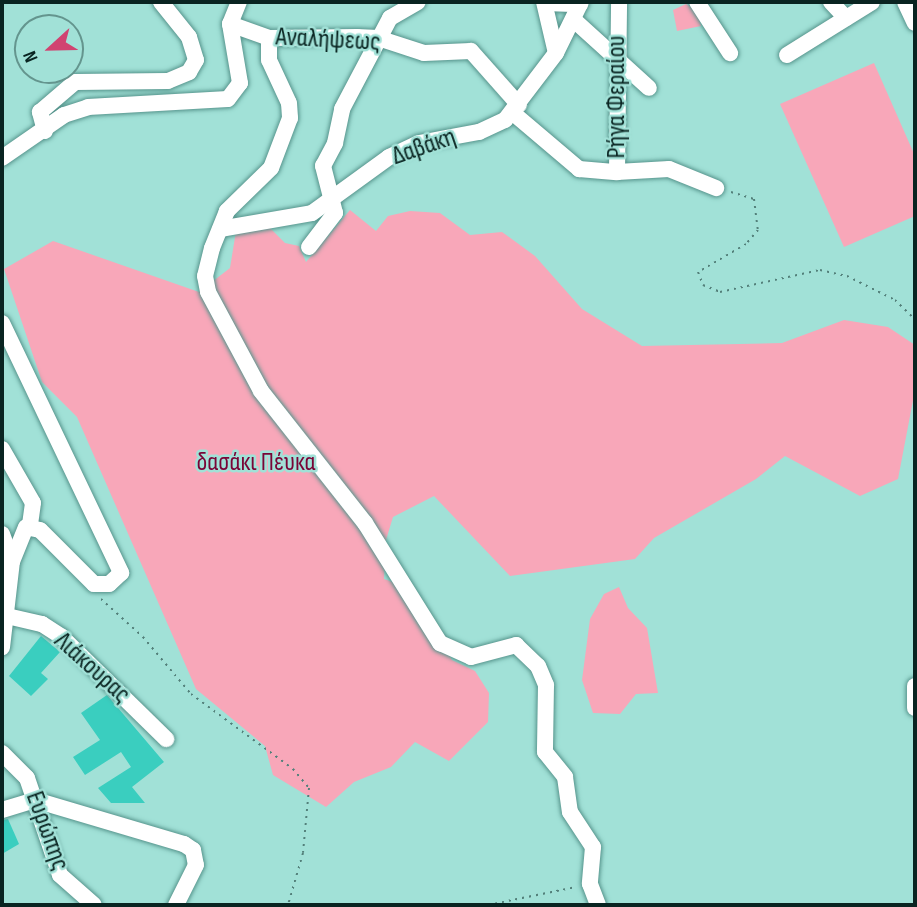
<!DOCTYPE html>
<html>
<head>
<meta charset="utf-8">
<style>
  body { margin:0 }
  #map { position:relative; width:917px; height:907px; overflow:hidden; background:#a1e1d7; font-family:"Sofia Sans Condensed",sans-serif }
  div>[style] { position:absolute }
  .green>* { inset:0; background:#f8a7b9 }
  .building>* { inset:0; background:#3acebf }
  .path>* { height:2px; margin-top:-1px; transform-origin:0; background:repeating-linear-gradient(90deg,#53807a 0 2px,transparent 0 7px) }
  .roads { filter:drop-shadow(0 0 2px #56948c) drop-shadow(0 0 2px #56948c) }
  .minor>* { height:16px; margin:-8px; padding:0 8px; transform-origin:8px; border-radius:8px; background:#fff }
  span { translate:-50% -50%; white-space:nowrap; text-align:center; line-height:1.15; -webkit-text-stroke:5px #a1e1d7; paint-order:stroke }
  .street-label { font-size:26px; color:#092421 }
  .park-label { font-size:26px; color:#790436 }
  .frame { position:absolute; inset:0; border:4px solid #092421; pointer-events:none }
  .north { position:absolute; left:14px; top:14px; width:70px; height:70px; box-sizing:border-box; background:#a1e1d7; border:2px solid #64958e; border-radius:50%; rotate:248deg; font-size:19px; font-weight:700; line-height:28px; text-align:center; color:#092421 }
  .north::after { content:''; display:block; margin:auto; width:24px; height:32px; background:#d14371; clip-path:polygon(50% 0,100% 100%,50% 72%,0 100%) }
</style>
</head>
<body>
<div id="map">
  <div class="green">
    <div style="clip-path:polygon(686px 4px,697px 11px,701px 26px,677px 31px,673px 10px)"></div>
    <div style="clip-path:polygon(874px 63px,915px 156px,915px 216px,844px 247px,780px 104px)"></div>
    <div style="clip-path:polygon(350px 210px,376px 231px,388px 216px,410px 211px,440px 213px,470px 235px,502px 232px,535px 256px,582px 309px,642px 346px,782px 343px,844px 320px,888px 327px,915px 345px,915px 390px,898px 479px,860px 496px,785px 456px,756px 479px,654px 538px,635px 559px,510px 576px,434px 496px,393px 517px,386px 540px,384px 579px,408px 587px,452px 660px,475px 671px,489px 693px,488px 722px,449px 761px,415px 742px,391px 767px,354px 782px,326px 807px,273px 775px,265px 746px,196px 689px,77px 417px,42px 382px,4px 269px,53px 241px,199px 292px,230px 268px,236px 231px,269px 227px,285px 243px,299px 246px,306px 262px)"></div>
    <div style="clip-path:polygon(619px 587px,628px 608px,647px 628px,658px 693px,636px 694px,620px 714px,593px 713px,582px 680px,590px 619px,604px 594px)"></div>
  </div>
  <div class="building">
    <div style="clip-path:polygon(41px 636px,60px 652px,41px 673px,48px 679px,31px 696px,9px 676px)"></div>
    <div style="clip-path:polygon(107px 695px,164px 762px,132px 787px,145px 803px,111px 803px,98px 788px,131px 767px,121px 752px,85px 775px,73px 757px,100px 740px,81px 713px)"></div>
    <div style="clip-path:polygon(8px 819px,19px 844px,2px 854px,2px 820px)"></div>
  </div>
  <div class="path">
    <div style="left:731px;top:192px;width:24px;rotate:17deg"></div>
    <div style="left:754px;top:199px;width:31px;rotate:83deg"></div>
    <div style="left:758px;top:230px;width:18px;rotate:131deg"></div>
    <div style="left:746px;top:244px;width:56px;rotate:149.7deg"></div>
    <div style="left:698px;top:272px;width:14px;rotate:69deg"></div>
    <div style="left:703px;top:285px;width:18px;rotate:22deg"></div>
    <div style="left:720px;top:292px;width:102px;rotate:-12.4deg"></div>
    <div style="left:820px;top:270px;width:28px;rotate:13deg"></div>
    <div style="left:847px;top:276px;width:54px;rotate:26.6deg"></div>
    <div style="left:895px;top:300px;width:28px;rotate:44deg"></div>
    <div style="left:101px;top:599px;width:57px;rotate:42.1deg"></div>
    <div style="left:143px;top:637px;width:75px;rotate:49.9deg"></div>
    <div style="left:191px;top:694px;width:127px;rotate:36.3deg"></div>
    <div style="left:293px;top:769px;width:25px;rotate:50deg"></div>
    <div style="left:309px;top:788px;width:65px;rotate:95.3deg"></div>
    <div style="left:303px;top:853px;width:54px;rotate:106.1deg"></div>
    <div style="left:488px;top:905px;width:90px;rotate:-11.6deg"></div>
  </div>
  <div class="roads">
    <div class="minor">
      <div style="left:544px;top:2px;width:52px;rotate:76.8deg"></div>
      <div style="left:697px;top:2px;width:61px;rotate:57.1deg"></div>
      <div style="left:831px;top:2px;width:22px;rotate:47deg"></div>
      <div style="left:905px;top:2px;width:23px;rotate:65deg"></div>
      <div style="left:545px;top:3px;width:35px;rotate:2deg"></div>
      <div style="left:574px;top:20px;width:101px;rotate:42.2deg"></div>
      <div style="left:230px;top:24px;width:24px;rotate:-68deg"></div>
      <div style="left:269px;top:38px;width:22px;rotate:90deg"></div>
      <div style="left:269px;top:60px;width:47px;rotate:65.1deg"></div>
      <div style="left:289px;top:103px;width:15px;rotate:86deg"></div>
      <div style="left:290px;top:118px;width:53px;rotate:110.8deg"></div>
      <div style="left:271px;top:168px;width:62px;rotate:135.7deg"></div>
      <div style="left:227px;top:211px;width:40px;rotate:112deg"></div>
      <div style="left:212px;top:248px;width:29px;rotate:104deg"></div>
      <div style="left:205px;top:276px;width:16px;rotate:79deg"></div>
      <div style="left:208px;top:292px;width:112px;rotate:61.8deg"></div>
      <div style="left:261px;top:391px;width:168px;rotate:51.8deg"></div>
      <div style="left:365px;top:523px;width:142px;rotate:58deg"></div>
      <div style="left:440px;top:643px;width:34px;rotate:24deg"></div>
      <div style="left:471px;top:657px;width:47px;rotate:-14.9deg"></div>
      <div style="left:516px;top:645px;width:30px;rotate:44deg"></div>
      <div style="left:538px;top:666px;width:21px;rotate:67deg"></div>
      <div style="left:546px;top:685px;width:67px;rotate:90.9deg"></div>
      <div style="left:545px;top:752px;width:32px;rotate:51deg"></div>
      <div style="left:565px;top:777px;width:35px;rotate:82deg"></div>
      <div style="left:570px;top:812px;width:42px;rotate:56.7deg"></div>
      <div style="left:593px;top:847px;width:37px;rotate:95deg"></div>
      <div style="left:590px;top:884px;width:22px;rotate:69deg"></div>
      <div style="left:787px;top:55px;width:100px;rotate:-31.9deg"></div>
      <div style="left:513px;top:113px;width:87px;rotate:40.3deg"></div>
      <div style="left:579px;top:169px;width:38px;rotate:5deg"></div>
      <div style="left:617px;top:172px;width:170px;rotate:-89.3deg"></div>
      <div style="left:45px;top:131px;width:20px;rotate:-105deg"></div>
      <div style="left:40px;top:112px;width:46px;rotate:-40.6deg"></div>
      <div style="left:75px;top:82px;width:93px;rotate:-0.6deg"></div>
      <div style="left:168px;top:81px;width:23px;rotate:-23deg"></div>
      <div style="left:189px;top:72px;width:14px;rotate:-60deg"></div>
      <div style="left:196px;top:60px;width:24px;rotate:-107deg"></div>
      <div style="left:189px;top:37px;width:45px;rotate:-128.7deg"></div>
      <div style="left:2px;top:158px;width:75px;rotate:-34.7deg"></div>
      <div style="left:64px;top:115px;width:25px;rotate:-18deg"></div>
      <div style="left:88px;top:107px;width:140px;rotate:-3.3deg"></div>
      <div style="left:228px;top:99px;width:20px;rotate:-53deg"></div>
      <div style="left:240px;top:83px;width:60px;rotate:-99.6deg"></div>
      <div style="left:230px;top:24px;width:41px;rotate:19.7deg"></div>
      <div style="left:269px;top:38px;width:88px;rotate:-0.7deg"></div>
      <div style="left:357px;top:37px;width:21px;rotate:3deg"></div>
      <div style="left:378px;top:38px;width:48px;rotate:18.1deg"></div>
      <div style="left:424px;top:53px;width:47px;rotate:-2.4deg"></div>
      <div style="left:471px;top:51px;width:72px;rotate:48.4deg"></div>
      <div style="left:617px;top:172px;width:52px;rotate:-3.3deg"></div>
      <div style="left:669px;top:169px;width:51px;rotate:22deg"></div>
      <div style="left:220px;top:229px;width:93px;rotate:-9.9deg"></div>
      <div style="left:312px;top:213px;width:95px;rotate:-36deg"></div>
      <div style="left:389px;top:157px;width:33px;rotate:-25deg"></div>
      <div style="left:419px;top:143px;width:61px;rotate:-10.4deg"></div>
      <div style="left:479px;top:132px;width:29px;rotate:-25deg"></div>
      <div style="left:505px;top:120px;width:84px;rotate:-52.7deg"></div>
      <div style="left:556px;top:53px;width:57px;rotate:-63.9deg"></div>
      <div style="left:309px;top:247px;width:43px;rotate:-52.6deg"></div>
      <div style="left:335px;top:213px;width:49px;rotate:-104.3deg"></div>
      <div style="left:323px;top:166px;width:26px;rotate:-62deg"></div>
      <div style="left:335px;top:143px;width:35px;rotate:-78deg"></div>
      <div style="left:342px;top:109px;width:103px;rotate:-62.2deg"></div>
      <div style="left:390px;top:18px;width:32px;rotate:-30deg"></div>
      <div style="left:2px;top:323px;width:277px;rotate:64.5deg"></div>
      <div style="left:121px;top:573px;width:16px;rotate:137deg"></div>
      <div style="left:109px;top:584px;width:15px;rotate:180deg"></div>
      <div style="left:94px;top:584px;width:76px;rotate:-135deg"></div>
      <div style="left:40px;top:530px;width:14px;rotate:-168deg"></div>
      <div style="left:26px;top:527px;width:37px;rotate:112deg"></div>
      <div style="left:12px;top:561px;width:87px;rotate:96.6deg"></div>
      <div style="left:2px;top:449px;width:62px;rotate:60.1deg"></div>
      <div style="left:33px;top:503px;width:22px;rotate:98deg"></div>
      <div style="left:2px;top:534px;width:29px;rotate:70deg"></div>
      <div style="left:7px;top:616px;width:36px;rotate:13deg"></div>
      <div style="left:42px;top:624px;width:24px;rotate:33deg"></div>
      <div style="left:62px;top:637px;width:146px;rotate:44.4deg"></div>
      <div style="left:915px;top:686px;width:22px;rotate:90deg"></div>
      <div style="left:2px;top:753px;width:35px;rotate:45deg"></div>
      <div style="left:27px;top:778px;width:102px;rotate:71.2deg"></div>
      <div style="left:60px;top:875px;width:45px;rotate:41.4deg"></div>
      <div style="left:2px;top:810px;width:34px;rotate:-17deg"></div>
      <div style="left:35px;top:800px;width:155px;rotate:16.5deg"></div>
      <div style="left:184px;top:844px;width:11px;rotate:34deg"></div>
      <div style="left:193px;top:850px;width:15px;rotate:79deg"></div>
      <div style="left:196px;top:865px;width:45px;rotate:116.6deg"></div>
    </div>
  </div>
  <div class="street-label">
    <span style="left:328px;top:40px;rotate:3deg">Αναλήψεως</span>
    <span style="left:617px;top:97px;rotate:-90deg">Ρήγα Φεραίου</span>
    <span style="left:424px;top:147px;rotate:-19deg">Δαβάκη</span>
    <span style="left:92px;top:668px;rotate:42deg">Λιάκουρας</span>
    <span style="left:47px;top:831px;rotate:70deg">Ευρώπης</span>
  </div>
  <div class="park-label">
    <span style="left:256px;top:463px">δασάκι Πέυκα</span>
  </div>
  <div class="frame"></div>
  <div class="north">N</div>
</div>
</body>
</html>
